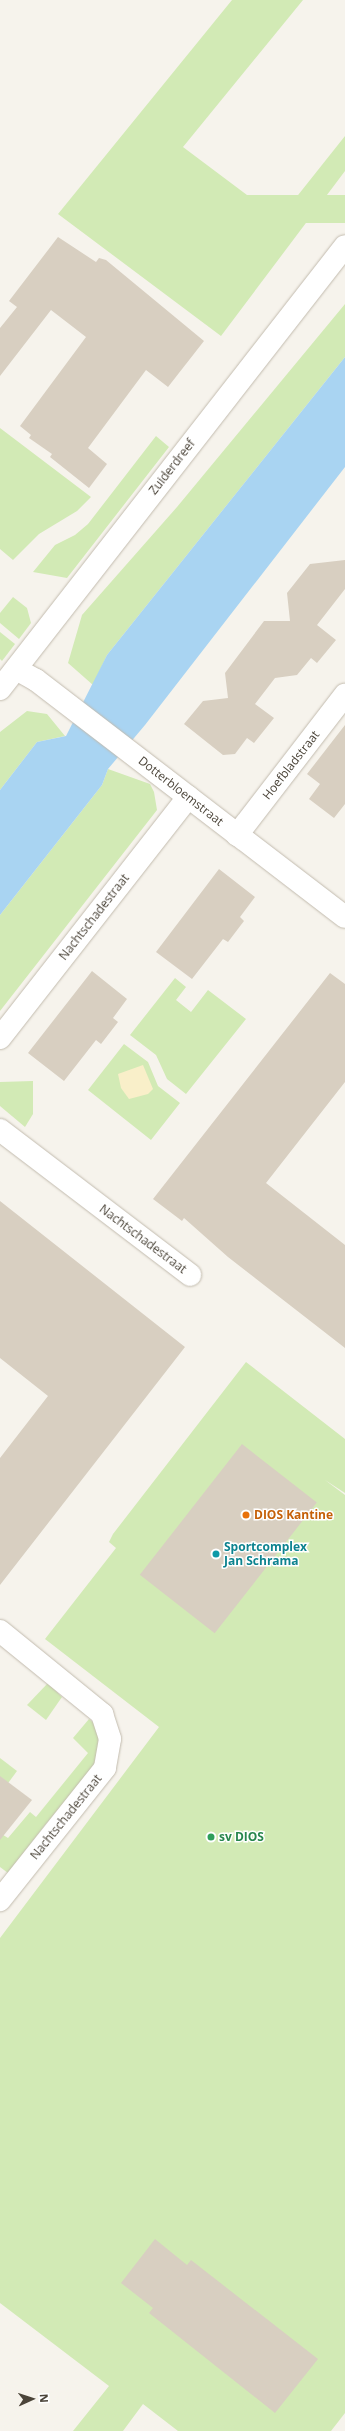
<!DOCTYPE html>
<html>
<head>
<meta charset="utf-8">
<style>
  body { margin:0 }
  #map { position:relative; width:345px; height:2431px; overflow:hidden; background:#f6f3ec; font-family:"Open Sans",sans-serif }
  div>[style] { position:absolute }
  .green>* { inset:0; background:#d2eab5; transform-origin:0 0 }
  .sand>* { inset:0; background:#f9efc9 }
  .water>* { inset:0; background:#a9d4f2 }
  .building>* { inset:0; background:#d8cfc1; transform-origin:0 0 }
  .roads { filter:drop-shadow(0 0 1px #c2bbae) drop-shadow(0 0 1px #c2bbae) }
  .minor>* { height:22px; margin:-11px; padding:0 11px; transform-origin:11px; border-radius:11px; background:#fff }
  .dots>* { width:11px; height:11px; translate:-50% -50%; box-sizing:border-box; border:2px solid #fff; border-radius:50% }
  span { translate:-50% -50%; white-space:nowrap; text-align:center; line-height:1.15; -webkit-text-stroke:3px #fff; paint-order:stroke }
  .street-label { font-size:12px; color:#4b4439 }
  .food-label { font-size:12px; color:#c56008; font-weight:700 }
  .left { translate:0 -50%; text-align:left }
  .culture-label { font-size:12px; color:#0d838f; font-weight:700 }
  .leisure-label { font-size:12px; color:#27864d; font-weight:700 }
  .north { position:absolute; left:12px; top:2379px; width:40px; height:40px; -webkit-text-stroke:3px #fff; paint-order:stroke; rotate:87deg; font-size:11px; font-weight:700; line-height:16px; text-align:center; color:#4b4439 }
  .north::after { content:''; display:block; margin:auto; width:14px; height:18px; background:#4b4439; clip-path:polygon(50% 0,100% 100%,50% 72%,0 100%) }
</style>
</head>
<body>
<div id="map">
  <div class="green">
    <div style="clip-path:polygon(232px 0,303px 0,183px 147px,279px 219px,345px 136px,345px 171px,221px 336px,58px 214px)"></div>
    <div style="left:345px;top:195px;width:28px;height:269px;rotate:90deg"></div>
    <div style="clip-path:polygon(345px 304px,345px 357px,107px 655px,93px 685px,68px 663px,82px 615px,177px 507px)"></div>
    <div style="clip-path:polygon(0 428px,91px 497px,77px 511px,39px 534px,13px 560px,0 549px)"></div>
    <div style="clip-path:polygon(156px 436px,169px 447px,67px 578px,33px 572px,55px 545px,75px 535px,88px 524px)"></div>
    <div style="clip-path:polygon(13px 597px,27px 608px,31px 623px,19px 639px,0 623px,0 613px)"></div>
    <div style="clip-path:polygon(0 632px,15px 644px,2px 661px,0 659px)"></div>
    <div style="clip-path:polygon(27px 711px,47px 714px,65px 736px,37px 742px,0 790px,0 732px)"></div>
    <div style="clip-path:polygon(108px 769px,150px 784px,154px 792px,157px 810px,0 1011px,0 915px,102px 785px)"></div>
    <div style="clip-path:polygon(175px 978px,186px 987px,176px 1000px,191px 1012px,208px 990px,246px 1019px,186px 1094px,167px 1079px,156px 1055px,130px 1035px)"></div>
    <div style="clip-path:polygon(124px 1044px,148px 1062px,158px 1086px,180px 1103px,151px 1140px,88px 1090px)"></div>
    <div style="clip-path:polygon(33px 1081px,33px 1114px,25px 1127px,0 1106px,0 1082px)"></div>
    <div style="clip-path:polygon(246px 1362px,345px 1439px,345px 1493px,325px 1480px,345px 1495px,345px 2413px,331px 2431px,178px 2431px,143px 2404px,123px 2431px,73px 2431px,109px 2386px,0 2303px,0 1938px,159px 1727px,45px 1639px,116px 1548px,109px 1542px,113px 1534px)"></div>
    <div style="clip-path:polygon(48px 1683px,62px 1697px,46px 1720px,27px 1705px)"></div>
    <div style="clip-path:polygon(89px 1719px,98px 1727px,103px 1743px,98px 1763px,45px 1825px,8px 1873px,0 1867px,0 1833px,8px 1838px,30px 1812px,36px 1817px,88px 1753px,73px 1738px)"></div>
    <div style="clip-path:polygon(0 1758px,17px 1771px,0 1794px)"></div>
  </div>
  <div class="sand">
    <div style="clip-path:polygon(143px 1065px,153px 1089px,148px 1094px,129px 1099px,121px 1088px,118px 1074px)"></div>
  </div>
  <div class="water">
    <div style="clip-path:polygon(345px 357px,345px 467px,145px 725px,108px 769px,102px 785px,0 915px,0 790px,37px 742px,66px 736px,107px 655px)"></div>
  </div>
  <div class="building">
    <div style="clip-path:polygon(58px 237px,96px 262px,99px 258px,106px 260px,204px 341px,168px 387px,146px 370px,88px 448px,107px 464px,89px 488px,50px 457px,52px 454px,29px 438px,31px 435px,20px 426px,86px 337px,51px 310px,0 376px,0 328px,17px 307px,9px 301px)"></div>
    <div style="clip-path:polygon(345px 560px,345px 589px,317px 625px,336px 640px,317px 663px,311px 658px,297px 675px,275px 678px,255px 704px,274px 718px,254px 743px,247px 738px,235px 754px,223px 755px,184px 724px,203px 701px,228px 698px,225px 673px,264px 621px,290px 621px,287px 593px,310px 564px)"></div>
    <div style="clip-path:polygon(345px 725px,345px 804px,334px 818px,309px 799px,320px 784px,307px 774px)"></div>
    <div style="clip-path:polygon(219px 869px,255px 897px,240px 917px,244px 921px,228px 942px,223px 939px,192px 979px,156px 952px)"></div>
    <div style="clip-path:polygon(92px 971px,127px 999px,113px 1018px,118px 1022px,101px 1044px,96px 1040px,64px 1081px,28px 1053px)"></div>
    <div style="clip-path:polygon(330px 973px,345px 984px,345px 1082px,266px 1183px,345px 1245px,345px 1348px,228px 1257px,184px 1218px,182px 1221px,153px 1199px)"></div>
    <div style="clip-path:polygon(0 1201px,185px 1347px,0 1585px,0 1458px,48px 1396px,0 1358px)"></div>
    <div style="left:242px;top:1444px;width:95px;height:166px;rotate:38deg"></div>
    <div style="clip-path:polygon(0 1776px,32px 1800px,0 1840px)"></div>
    <div style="clip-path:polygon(155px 2239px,187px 2265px,191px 2260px,318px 2359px,275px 2413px,149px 2313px,153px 2308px,121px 2283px)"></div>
  </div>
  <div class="roads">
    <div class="minor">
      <div style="left:16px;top:669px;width:23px;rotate:29deg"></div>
      <div style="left:36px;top:680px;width:389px;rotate:37.5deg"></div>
      <div style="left:0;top:689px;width:561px;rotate:-52.09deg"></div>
      <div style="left:237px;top:835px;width:177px;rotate:-52.4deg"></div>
      <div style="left:0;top:1038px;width:306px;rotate:-52deg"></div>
      <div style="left:0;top:1130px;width:239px;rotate:37.3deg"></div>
      <div style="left:0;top:1631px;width:132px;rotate:39.1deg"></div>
      <div style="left:102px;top:1714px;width:26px;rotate:72deg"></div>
      <div style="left:110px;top:1739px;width:29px;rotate:100deg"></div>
      <div style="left:105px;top:1768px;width:169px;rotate:128.5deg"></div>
    </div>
  </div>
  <div class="dots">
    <div style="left:246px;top:1515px;background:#e8710a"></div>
    <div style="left:216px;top:1554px;background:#0f9aa8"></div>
    <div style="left:211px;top:1837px;background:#2e9e5b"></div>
  </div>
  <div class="street-label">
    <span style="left:172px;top:467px;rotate:-52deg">Zuiderdreef</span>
    <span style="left:291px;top:765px;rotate:-52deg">Hoefbladstraat</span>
    <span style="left:181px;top:791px;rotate:38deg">Dotterbloemstraat</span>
    <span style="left:94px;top:917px;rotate:-52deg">Nachtschadestraat</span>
    <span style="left:143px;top:1239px;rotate:37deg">Nachtschadestraat</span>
    <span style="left:66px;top:1817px;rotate:-51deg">Nachtschadestraat</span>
  </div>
  <div class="food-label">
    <span class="left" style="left:254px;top:1515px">DIOS Kantine</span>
  </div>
  <div class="culture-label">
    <span class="left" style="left:224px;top:1554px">Sportcomplex<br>Jan Schrama</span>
  </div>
  <div class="leisure-label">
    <span class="left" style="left:219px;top:1837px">sv DIOS</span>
  </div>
  <div class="north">N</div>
</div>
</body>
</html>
